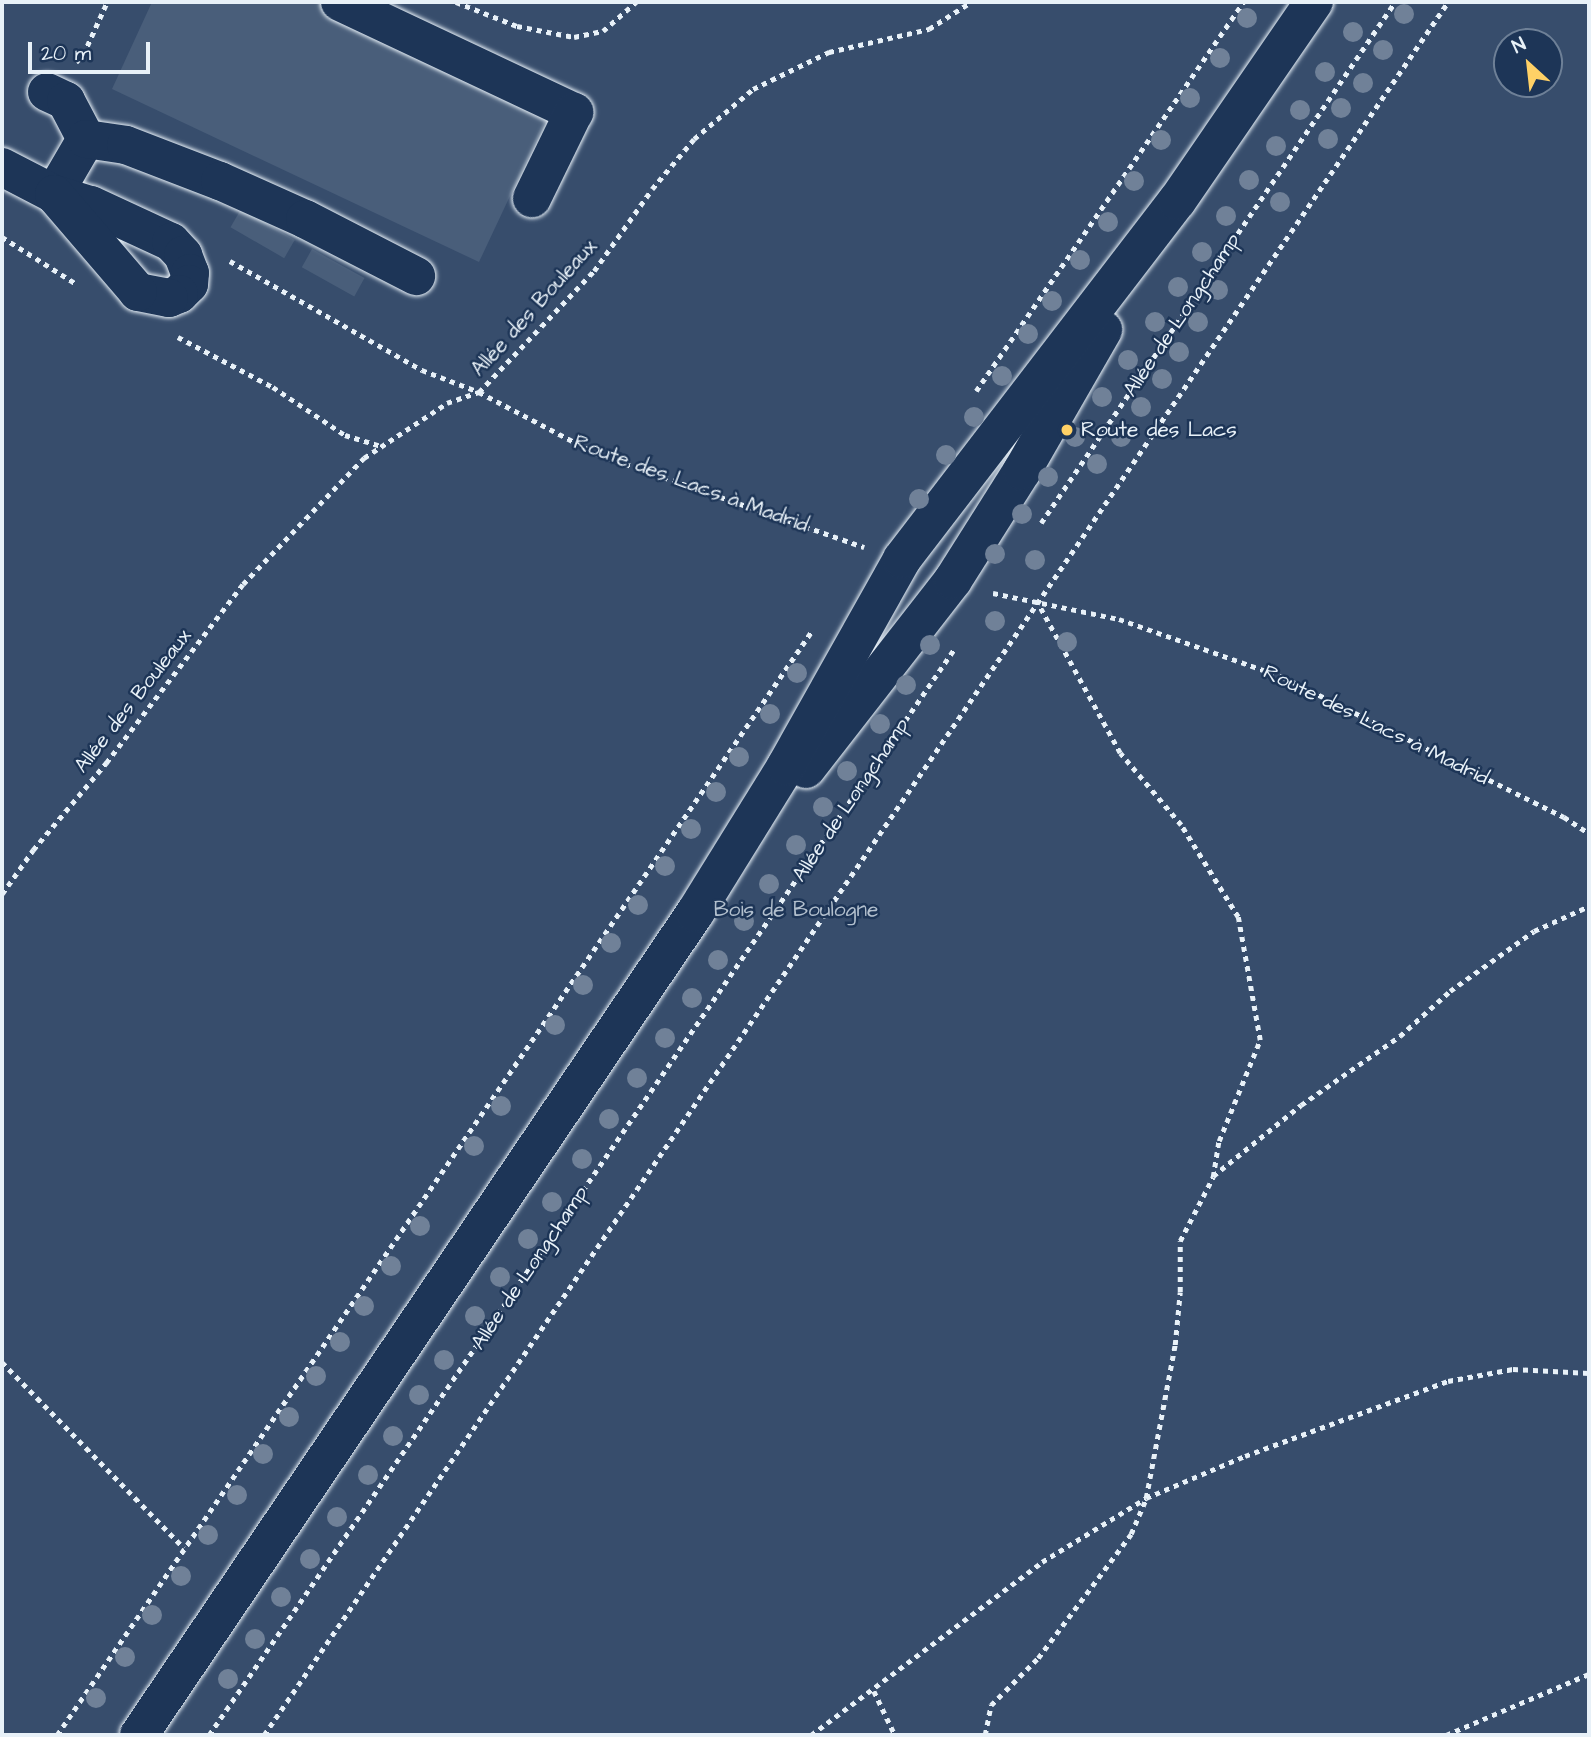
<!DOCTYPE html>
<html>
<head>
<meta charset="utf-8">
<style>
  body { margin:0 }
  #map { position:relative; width:1591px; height:1737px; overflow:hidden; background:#1d3557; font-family:"Architects Daughter",sans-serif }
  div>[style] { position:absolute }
  .green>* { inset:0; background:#374d6c }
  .building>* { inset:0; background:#495e7a; transform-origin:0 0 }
  .path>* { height:4.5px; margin-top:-2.25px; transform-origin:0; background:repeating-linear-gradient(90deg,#e8f1f8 0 5px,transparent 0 10px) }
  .roads { filter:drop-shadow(0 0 2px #e8f1f8) drop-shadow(0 0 2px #e8f1f8) }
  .minor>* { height:38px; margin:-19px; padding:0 19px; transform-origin:19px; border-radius:19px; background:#1d3557 }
  .major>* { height:38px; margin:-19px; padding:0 19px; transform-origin:19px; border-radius:19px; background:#1d3557 }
  .trees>* { width:20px; height:20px; margin:-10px; border-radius:50%; background:#708198 }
  .dots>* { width:19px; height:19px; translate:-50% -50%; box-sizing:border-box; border:4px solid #1d3557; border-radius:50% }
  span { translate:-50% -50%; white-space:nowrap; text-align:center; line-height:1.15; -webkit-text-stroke:5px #1d3557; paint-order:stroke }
  .street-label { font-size:21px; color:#e8f1f8 }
  .poi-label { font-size:21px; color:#e8f1f8 }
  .left { translate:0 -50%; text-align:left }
  .park-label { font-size:21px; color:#b3c0ce }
  .frame { position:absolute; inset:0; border:4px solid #e8f1f8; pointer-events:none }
  .north { position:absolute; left:1493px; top:28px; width:70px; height:70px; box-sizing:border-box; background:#1d3557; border:2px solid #6e8097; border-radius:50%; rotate:333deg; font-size:19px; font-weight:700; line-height:28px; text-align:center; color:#e8f1f8 }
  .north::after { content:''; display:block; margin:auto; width:24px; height:32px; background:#ffd166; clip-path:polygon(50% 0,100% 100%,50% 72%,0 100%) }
  .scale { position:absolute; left:28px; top:42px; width:122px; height:32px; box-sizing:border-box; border:4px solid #e8f1f8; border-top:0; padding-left:9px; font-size:21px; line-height:24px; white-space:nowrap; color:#e8f1f8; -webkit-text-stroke:5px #1d3557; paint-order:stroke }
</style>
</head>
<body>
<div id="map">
  <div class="green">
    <div style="clip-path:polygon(evenodd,2px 2px,1589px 2px,1589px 1735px,2px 1735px,2px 2px,1507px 42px,1549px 42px,1549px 84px,1507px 84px,1507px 42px)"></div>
  </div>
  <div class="building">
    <div style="clip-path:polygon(152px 2px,318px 2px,550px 111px,479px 262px,112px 89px)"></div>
    <div style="left:241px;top:209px;width:62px;height:21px;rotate:30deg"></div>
    <div style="left:312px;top:249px;width:60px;height:21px;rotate:29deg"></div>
  </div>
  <div class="path">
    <div style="left:456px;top:2px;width:66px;rotate:21.5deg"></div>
    <div style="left:517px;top:26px;width:58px;rotate:10.9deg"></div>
    <div style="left:574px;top:37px;width:30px;rotate:-12deg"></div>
    <div style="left:603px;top:31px;width:44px;rotate:-41.3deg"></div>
    <div style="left:76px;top:62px;width:10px;rotate:-45deg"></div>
    <div style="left:83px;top:55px;width:58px;rotate:-65.6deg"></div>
    <div style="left:2px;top:237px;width:86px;rotate:32.2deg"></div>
    <div style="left:230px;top:261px;width:221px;rotate:29.6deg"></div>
    <div style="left:422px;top:370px;width:61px;rotate:21.1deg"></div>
    <div style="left:479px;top:392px;width:133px;rotate:27.7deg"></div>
    <div style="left:597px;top:454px;width:283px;rotate:19.2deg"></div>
    <div style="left:178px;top:337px;width:107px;rotate:27.8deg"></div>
    <div style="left:273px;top:387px;width:87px;rotate:33.7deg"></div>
    <div style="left:345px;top:435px;width:39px;rotate:17deg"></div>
    <div style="left:976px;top:391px;width:472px;rotate:-55.5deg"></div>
    <div style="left:1041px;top:523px;width:630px;rotate:-55.81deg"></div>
    <div style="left:993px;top:593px;width:129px;rotate:11.7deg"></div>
    <div style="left:1119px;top:619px;width:174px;rotate:19.5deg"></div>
    <div style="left:1283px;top:677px;width:314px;rotate:26.5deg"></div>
    <div style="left:1564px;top:817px;width:30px;rotate:33deg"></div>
    <div style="left:2px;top:894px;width:54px;rotate:-54.8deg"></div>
    <div style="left:33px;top:850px;width:114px;rotate:-50deg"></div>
    <div style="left:106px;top:763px;width:225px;rotate:-52.6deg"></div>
    <div style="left:243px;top:584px;width:175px;rotate:-46.2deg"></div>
    <div style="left:364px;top:458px;width:100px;rotate:-33.5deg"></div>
    <div style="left:447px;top:403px;width:34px;rotate:-19deg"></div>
    <div style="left:479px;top:392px;width:167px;rotate:-46.5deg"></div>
    <div style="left:594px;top:271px;width:100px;rotate:-54.7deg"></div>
    <div style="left:652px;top:189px;width:65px;rotate:-50deg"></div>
    <div style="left:694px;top:139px;width:77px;rotate:-40.3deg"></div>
    <div style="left:753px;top:89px;width:85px;rotate:-26deg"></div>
    <div style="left:829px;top:52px;width:103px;rotate:-13deg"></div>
    <div style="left:929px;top:29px;width:50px;rotate:-32.7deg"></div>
    <div style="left:1213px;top:1176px;width:113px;rotate:-38.9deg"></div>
    <div style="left:1301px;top:1105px;width:121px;rotate:-34.9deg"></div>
    <div style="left:1400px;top:1036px;width:67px;rotate:-42deg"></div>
    <div style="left:1450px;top:991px;width:103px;rotate:-35.5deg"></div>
    <div style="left:1534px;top:931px;width:60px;rotate:-24.4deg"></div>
    <div style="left:2px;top:1362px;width:260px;rotate:45.6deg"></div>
    <div style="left:874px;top:1691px;width:49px;rotate:64.5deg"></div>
    <div style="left:57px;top:1735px;width:1336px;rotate:-55.64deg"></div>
    <div style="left:209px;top:1735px;width:1318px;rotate:-55.54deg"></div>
    <div style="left:264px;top:1735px;width:2099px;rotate:-55.66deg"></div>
    <div style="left:811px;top:1735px;width:289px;rotate:-36.8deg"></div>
    <div style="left:1042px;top:1562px;width:122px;rotate:-31.6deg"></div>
    <div style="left:1146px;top:1498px;width:108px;rotate:-23deg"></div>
    <div style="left:1245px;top:1456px;width:216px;rotate:-20.3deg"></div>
    <div style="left:1448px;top:1381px;width:66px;rotate:-10.5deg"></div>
    <div style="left:1513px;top:1369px;width:76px;rotate:3deg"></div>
    <div style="left:985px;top:1735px;width:31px;rotate:-79deg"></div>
    <div style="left:991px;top:1705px;width:66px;rotate:-45deg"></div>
    <div style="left:1038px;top:1658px;width:155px;rotate:-53.1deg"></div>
    <div style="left:1131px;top:1534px;width:39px;rotate:-67deg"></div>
    <div style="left:1146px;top:1498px;width:156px;rotate:-79.3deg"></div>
    <div style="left:1175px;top:1345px;width:53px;rotate:-84.6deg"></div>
    <div style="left:1180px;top:1292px;width:51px;rotate:-90deg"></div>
    <div style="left:1180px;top:1241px;width:72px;rotate:-62.7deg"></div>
    <div style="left:1213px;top:1177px;width:36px;rotate:-81deg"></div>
    <div style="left:1219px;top:1141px;width:109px;rotate:-67.9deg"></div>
    <div style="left:1260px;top:1040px;width:125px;rotate:-100.1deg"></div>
    <div style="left:1238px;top:917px;width:108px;rotate:-121.8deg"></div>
    <div style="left:1181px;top:825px;width:94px;rotate:-130.3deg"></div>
    <div style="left:1120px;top:753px;width:172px;rotate:-118.8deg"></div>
    <div style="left:1446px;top:1735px;width:155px;rotate:-23.1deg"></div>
  </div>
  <div class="roads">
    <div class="minor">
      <div style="left:340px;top:2px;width:259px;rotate:25.2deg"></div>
      <div style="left:574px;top:112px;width:96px;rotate:116deg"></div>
      <div style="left:47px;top:92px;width:21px;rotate:25deg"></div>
      <div style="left:66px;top:101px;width:43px;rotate:62.2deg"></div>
      <div style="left:86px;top:139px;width:64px;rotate:120.2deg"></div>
      <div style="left:86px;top:139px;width:40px;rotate:8.5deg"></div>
      <div style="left:126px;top:145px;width:101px;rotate:21deg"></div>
      <div style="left:220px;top:181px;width:93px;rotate:24.1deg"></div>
      <div style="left:305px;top:219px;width:125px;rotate:27.2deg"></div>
      <div style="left:2px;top:167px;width:59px;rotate:27.4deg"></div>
      <div style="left:54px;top:194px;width:39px;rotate:17deg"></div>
      <div style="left:91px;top:205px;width:88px;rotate:24.8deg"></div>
      <div style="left:171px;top:242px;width:18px;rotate:47deg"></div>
      <div style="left:183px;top:255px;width:19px;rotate:69deg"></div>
      <div style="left:190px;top:273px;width:11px;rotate:95deg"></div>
      <div style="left:189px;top:284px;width:14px;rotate:135deg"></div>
      <div style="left:179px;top:294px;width:11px;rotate:158deg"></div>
      <div style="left:169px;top:298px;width:32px;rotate:-169deg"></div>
      <div style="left:138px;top:292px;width:129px;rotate:-130.6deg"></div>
    </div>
    <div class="major">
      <div style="left:806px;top:769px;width:239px;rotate:-52.1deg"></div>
      <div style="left:953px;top:580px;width:129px;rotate:-57.7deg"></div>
      <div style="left:1022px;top:471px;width:163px;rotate:-60.1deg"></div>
      <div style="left:139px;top:1735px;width:992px;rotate:-55.93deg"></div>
      <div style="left:695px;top:913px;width:173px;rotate:-58.2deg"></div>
      <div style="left:786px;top:766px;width:237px;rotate:-60.7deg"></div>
      <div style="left:902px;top:559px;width:451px;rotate:-52.5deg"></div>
      <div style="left:1177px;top:201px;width:242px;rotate:-55.5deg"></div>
    </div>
  </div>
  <div class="trees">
    <div style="left:1404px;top:14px"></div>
    <div style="left:1247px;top:18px"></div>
    <div style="left:1353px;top:32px"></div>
    <div style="left:1383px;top:50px"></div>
    <div style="left:1220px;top:58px"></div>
    <div style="left:1325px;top:72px"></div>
    <div style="left:1363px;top:83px"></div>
    <div style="left:1190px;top:98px"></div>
    <div style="left:1341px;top:108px"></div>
    <div style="left:1300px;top:110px"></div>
    <div style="left:1328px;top:139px"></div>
    <div style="left:1161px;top:140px"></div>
    <div style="left:1276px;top:146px"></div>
    <div style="left:1249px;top:180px"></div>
    <div style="left:1134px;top:181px"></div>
    <div style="left:1280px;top:202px"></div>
    <div style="left:1226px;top:216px"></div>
    <div style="left:1108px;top:222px"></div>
    <div style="left:1202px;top:252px"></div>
    <div style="left:1080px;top:260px"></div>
    <div style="left:1178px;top:287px"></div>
    <div style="left:1218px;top:290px"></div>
    <div style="left:1052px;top:301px"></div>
    <div style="left:1155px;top:322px"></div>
    <div style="left:1198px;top:322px"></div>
    <div style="left:1028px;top:334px"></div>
    <div style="left:1179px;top:352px"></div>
    <div style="left:1128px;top:360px"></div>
    <div style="left:1002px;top:376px"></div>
    <div style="left:1162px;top:379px"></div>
    <div style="left:1102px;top:397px"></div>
    <div style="left:1141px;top:407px"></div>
    <div style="left:974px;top:417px"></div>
    <div style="left:1075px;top:437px"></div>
    <div style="left:1121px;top:437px"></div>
    <div style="left:946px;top:455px"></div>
    <div style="left:1097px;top:464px"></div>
    <div style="left:1048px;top:477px"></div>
    <div style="left:919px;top:499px"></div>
    <div style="left:1022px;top:514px"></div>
    <div style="left:995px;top:554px"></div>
    <div style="left:1035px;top:560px"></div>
    <div style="left:995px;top:621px"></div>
    <div style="left:1067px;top:642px"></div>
    <div style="left:930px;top:645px"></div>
    <div style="left:797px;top:673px"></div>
    <div style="left:906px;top:685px"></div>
    <div style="left:770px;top:714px"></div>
    <div style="left:880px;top:724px"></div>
    <div style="left:739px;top:757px"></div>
    <div style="left:847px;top:771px"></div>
    <div style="left:716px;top:792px"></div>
    <div style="left:823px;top:807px"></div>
    <div style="left:691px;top:829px"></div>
    <div style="left:796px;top:845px"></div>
    <div style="left:665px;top:866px"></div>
    <div style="left:769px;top:884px"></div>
    <div style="left:638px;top:905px"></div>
    <div style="left:744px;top:921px"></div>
    <div style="left:611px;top:943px"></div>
    <div style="left:718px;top:960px"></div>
    <div style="left:583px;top:985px"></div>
    <div style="left:692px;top:998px"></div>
    <div style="left:555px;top:1025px"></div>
    <div style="left:665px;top:1038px"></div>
    <div style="left:637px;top:1078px"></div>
    <div style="left:501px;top:1106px"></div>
    <div style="left:609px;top:1119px"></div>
    <div style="left:474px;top:1146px"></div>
    <div style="left:582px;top:1159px"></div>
    <div style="left:552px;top:1202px"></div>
    <div style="left:420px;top:1226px"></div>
    <div style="left:528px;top:1239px"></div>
    <div style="left:391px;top:1266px"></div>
    <div style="left:500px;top:1277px"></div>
    <div style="left:364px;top:1306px"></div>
    <div style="left:475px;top:1316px"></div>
    <div style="left:340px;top:1342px"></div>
    <div style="left:444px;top:1360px"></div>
    <div style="left:316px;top:1376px"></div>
    <div style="left:419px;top:1395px"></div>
    <div style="left:289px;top:1417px"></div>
    <div style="left:393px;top:1436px"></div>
    <div style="left:263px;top:1454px"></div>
    <div style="left:368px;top:1475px"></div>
    <div style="left:237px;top:1495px"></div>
    <div style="left:337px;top:1517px"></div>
    <div style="left:208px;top:1535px"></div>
    <div style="left:310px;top:1559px"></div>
    <div style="left:181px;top:1576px"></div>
    <div style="left:281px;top:1597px"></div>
    <div style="left:152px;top:1615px"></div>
    <div style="left:255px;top:1639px"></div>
    <div style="left:125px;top:1657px"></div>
    <div style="left:228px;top:1679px"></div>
    <div style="left:96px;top:1698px"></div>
  </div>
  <div class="dots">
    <div style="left:1067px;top:430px;background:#ffd166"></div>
  </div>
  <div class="street-label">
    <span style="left:534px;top:308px;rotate:-48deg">Allée des Bouleaux</span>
    <span style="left:1182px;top:315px;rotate:-56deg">Allée de Longchamp</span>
    <span style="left:691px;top:484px;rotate:20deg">Route des Lacs à Madrid</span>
    <span style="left:133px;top:701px;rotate:-52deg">Allée des Bouleaux</span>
    <span style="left:1376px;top:725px;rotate:26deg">Route des Lacs à Madrid</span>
    <span style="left:851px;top:800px;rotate:-56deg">Allée de Longchamp</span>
    <span style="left:530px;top:1268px;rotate:-56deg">Allée de Longchamp</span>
  </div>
  <div class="poi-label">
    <span class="left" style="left:1081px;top:430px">Route des Lacs</span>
  </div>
  <div class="park-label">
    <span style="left:796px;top:910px">Bois de Boulogne</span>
  </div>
  <div class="frame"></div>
  <div class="north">N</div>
  <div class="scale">20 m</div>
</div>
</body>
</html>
